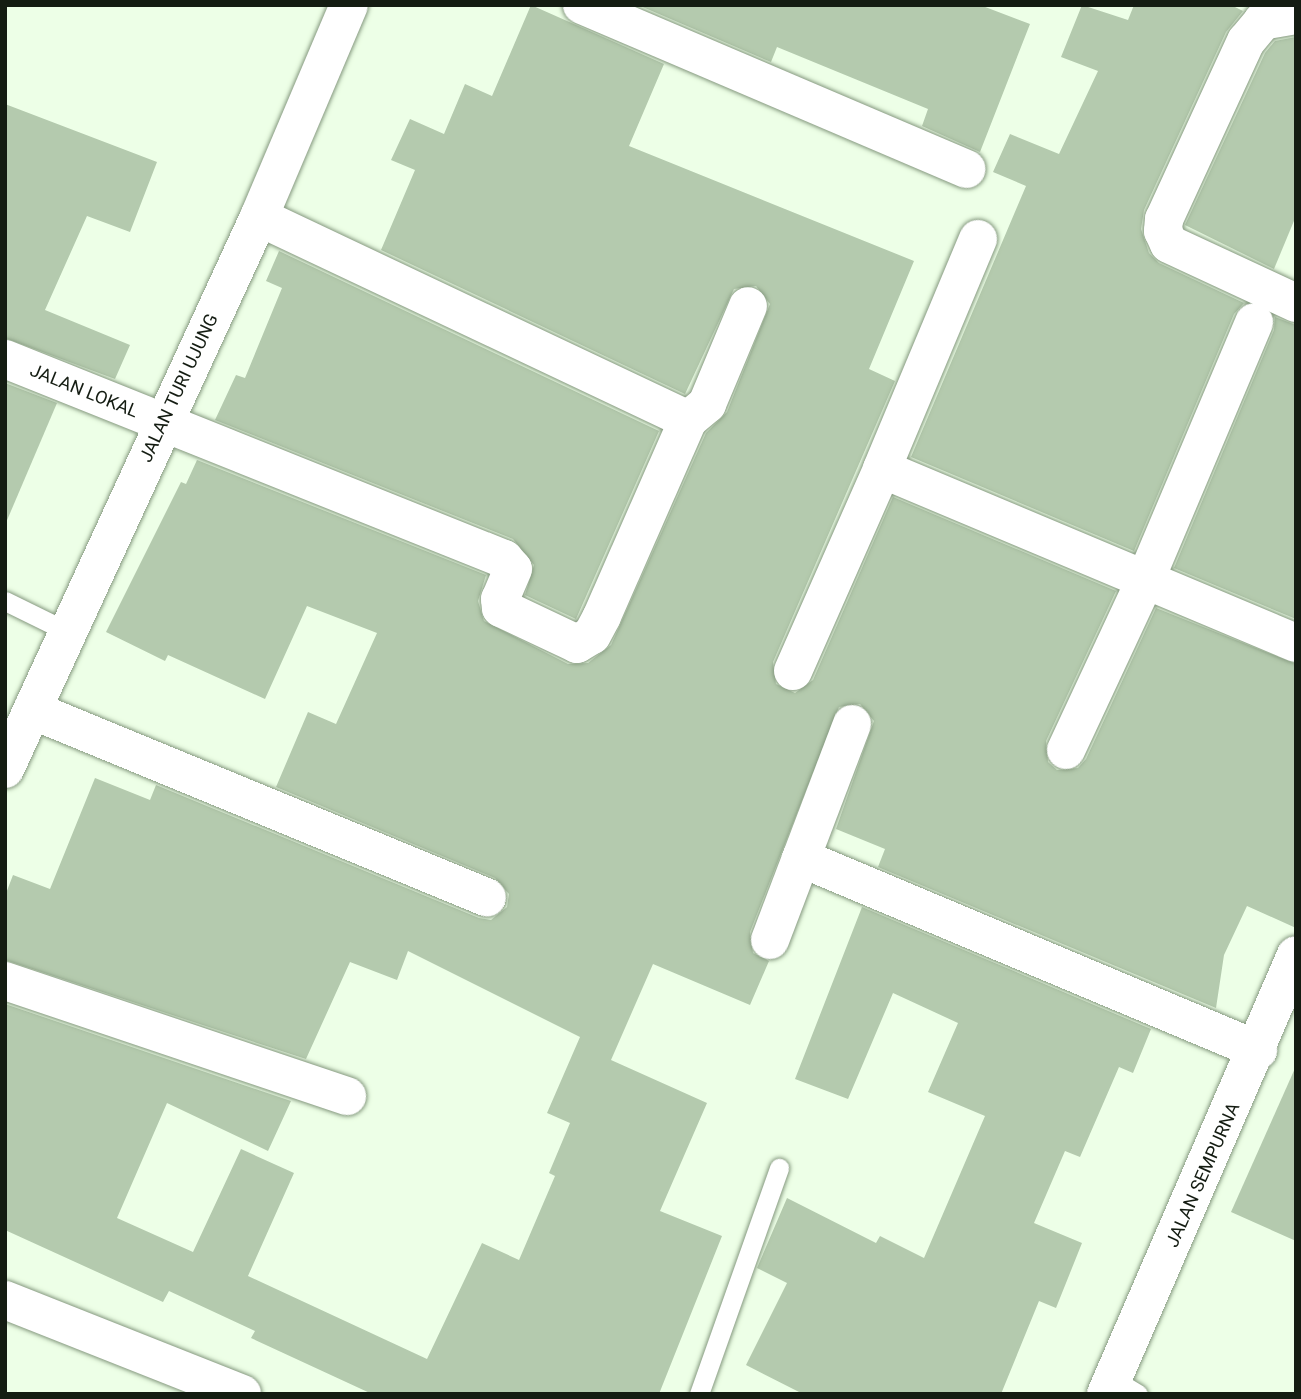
<!DOCTYPE html>
<html>
<head>
<meta charset="utf-8">
<style>
  body { margin:0 }
  #map { position:relative; width:1301px; height:1399px; overflow:hidden; background:#edffe7; font-family:Roboto,sans-serif }
  div>[style] { position:absolute }
  .building>* { inset:0; background:#b4caae }
  .roads { filter:drop-shadow(0 0 2px #85997f) drop-shadow(0 0 2px #85997f) }
  .service>* { height:19px; margin:-9.5px; padding:0 9.5px; transform-origin:9.5px; border-radius:9.5px; background:#fff }
  .minor>* { height:38px; margin:-19px; padding:0 19px; transform-origin:19px; border-radius:19px; background:#fff }
  .secondary>* { height:38px; margin:-19px; padding:0 19px; transform-origin:19px; border-radius:19px; background:#fff }
  span { translate:-50% -50%; white-space:nowrap; text-align:center; line-height:1.15; -webkit-text-stroke:5px #fff; paint-order:stroke }
  .street-label { font-size:18px; color:#141c12 }
  .frame { position:absolute; inset:0; border:7px solid #141c12; pointer-events:none }
</style>
</head>
<body>
<div id="map">
  <div class="building">
    <div style="clip-path:polygon(531px 5px,664px 64px,629px 146px,914px 261px,869px 369px,895px 381px,773px 662px,776px 684px,795px 693px,813px 680px,893px 497px,1116px 591px,1046px 741px,1048px 762px,1057px 770px,1078px 768px,1086px 759px,1156px 608px,1296px 664px,1296px 928px,1247px 906px,1224px 955px,1216px 1008px,878px 867px,885px 849px,836px 829px,874px 721px,860px 704px,839px 707px,750px 932px,753px 953px,769px 961px,750px 1005px,653px 964px,611px 1060px,707px 1103px,660px 1211px,722px 1236px,659px 1394px,372px 1394px,251px 1338px,255px 1331px,169px 1291px,163px 1302px,5px 1230px,5px 1004px,291px 1101px,268px 1151px,167px 1103px,117px 1218px,193px 1252px,241px 1149px,294px 1173px,248px 1276px,427px 1359px,482px 1243px,519px 1260px,555px 1176px,549px 1173px,570px 1123px,547px 1113px,580px 1037px,408px 951px,397px 980px,350px 962px,306px 1059px,5px 960px,5px 896px,13px 875px,50px 889px,95px 778px,150px 800px,156px 785px,479px 918px,491px 920px,507px 907px,509px 894px,495px 878px,276px 787px,308px 712px,336px 724px,377px 633px,307px 606px,265px 699px,168px 655px,165px 661px,106px 632px,181px 482px,186px 484px,197px 460px,486px 575px,478px 601px,484px 621px,568px 664px,588px 663px,611px 645px,706px 433px,727px 412px,770px 304px,756px 286px,734px 289px,685px 394px,381px 250px,415px 170px,391px 160px,410px 119px,444px 134px,465px 84px,492px 96px)"></div>
    <div style="clip-path:polygon(638px 5px,980px 5px,1030px 24px,980px 152px,922px 126px,928px 109px,777px 47px,771px 62px)"></div>
    <div style="clip-path:polygon(1082px 5px,1128px 20px,1134px 5px,1231px 5px,1243px 11px,1226px 32px,1144px 210px,1141px 229px,1149px 253px,1159px 263px,1244px 303px,1234px 314px,1134px 551px,911px 457px,1026px 186px,993px 172px,1010px 134px,1059px 154px,1098px 71px,1061px 57px)"></div>
    <div style="clip-path:polygon(1296px 37px,1296px 216px,1274px 269px,1185px 225px,1265px 53px,1275px 41px)"></div>
    <div style="clip-path:polygon(5px 104px,157px 162px,130px 232px,87px 216px,45px 310px,130px 345px,115px 379px,5px 338px)"></div>
    <div style="clip-path:polygon(279px 251px,659px 431px,576px 619px,525px 595px,534px 565px,513px 539px,215px 420px,236px 375px,245px 378px,282px 288px,266px 281px)"></div>
    <div style="clip-path:polygon(1275px 317px,1296px 325px,1296px 619px,1174px 568px,1274px 330px)"></div>
    <div style="clip-path:polygon(5px 383px,57px 403px,5px 525px)"></div>
    <div style="clip-path:polygon(862px 907px,1151px 1029px,1133px 1073px,1119px 1067px,1080px 1157px,1065px 1151px,1034px 1223px,1082px 1243px,1056px 1308px,1039px 1301px,1001px 1394px,803px 1394px,746px 1365px,787px 1283px,757px 1268px,787px 1198px,876px 1243px,880px 1236px,924px 1258px,985px 1116px,928px 1092px,958px 1023px,893px 993px,848px 1099px,795px 1079px)"></div>
    <div style="clip-path:polygon(1296px 1066px,1296px 1241px,1231px 1212px)"></div>
  </div>
  <div class="roads">
    <div class="service">
      <div style="left:5px;top:601px;width:70px;rotate:26.2deg"></div>
      <div style="left:1113px;top:1379px;width:29px;rotate:31deg"></div>
      <div style="left:699px;top:1394px;width:240px;rotate:-70.5deg"></div>
    </div>
    <div class="minor">
      <div style="left:582px;top:5px;width:418px;rotate:23.1deg"></div>
      <div style="left:1296px;top:15px;width:34px;rotate:170deg"></div>
      <div style="left:1263px;top:21px;width:26px;rotate:130deg"></div>
      <div style="left:1246px;top:41px;width:196px;rotate:114.7deg"></div>
      <div style="left:1164px;top:219px;width:12px;rotate:95deg"></div>
      <div style="left:1163px;top:231px;width:14px;rotate:65deg"></div>
      <div style="left:1169px;top:244px;width:140px;rotate:24.9deg"></div>
      <div style="left:259px;top:217px;width:475px;rotate:25.3deg"></div>
      <div style="left:688px;top:420px;width:25px;rotate:-40deg"></div>
      <div style="left:707px;top:404px;width:106px;rotate:-67.3deg"></div>
      <div style="left:978px;top:239px;width:249px;rotate:112.7deg"></div>
      <div style="left:882px;top:469px;width:449px;rotate:22.8deg"></div>
      <div style="left:5px;top:359px;width:538px;rotate:21.84deg"></div>
      <div style="left:504px;top:559px;width:13px;rotate:48deg"></div>
      <div style="left:513px;top:569px;width:33px;rotate:113deg"></div>
      <div style="left:500px;top:599px;width:9px;rotate:84deg"></div>
      <div style="left:501px;top:608px;width:84px;rotate:25.3deg"></div>
      <div style="left:577px;top:644px;width:17px;rotate:-31deg"></div>
      <div style="left:592px;top:635px;width:21px;rotate:-62deg"></div>
      <div style="left:602px;top:616px;width:214px;rotate:-66.3deg"></div>
      <div style="left:793px;top:671px;width:221px;rotate:-66.2deg"></div>
      <div style="left:32px;top:710px;width:492px;rotate:22.4deg"></div>
      <div style="left:1066px;top:750px;width:184px;rotate:-65deg"></div>
      <div style="left:1144px;top:583px;width:283px;rotate:-67.1deg"></div>
      <div style="left:5px;top:769px;width:608px;rotate:-65.29deg"></div>
      <div style="left:259px;top:217px;width:230px;rotate:-67deg"></div>
      <div style="left:801px;top:858px;width:496px;rotate:22.8deg"></div>
      <div style="left:770px;top:940px;width:231px;rotate:-69.2deg"></div>
      <div style="left:5px;top:981px;width:361px;rotate:18.6deg"></div>
      <div style="left:1106px;top:1394px;width:478px;rotate:-66.6deg"></div>
    </div>
    <div class="secondary">
      <div style="left:5px;top:1300px;width:255px;rotate:21.6deg"></div>
    </div>
  </div>
  <div class="street-label">
    <span style="left:179px;top:388px;rotate:-65deg">JALAN TURI UJUNG</span>
    <span style="left:84px;top:391px;rotate:22deg">JALAN LOKAL</span>
    <span style="left:1203px;top:1175px;rotate:-66deg">JALAN SEMPURNA</span>
  </div>
  <div class="frame"></div>
</div>
</body>
</html>
